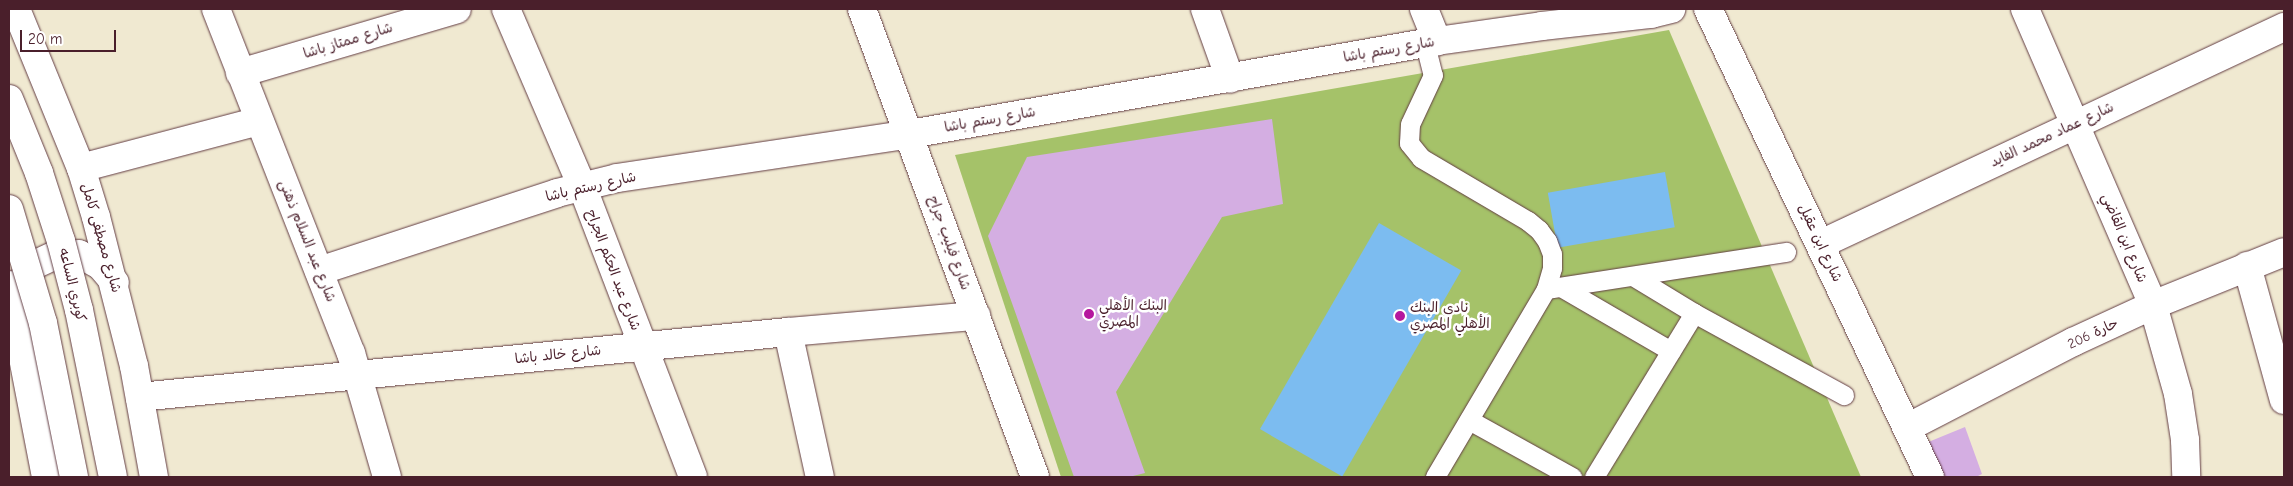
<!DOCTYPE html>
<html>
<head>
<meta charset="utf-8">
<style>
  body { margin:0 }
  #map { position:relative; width:2293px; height:486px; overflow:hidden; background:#f0e9d1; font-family:"Comic Neue","Playpen Sans Arabic",sans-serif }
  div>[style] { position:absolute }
  .green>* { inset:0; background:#a5c269 }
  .water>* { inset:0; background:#7cbcf0; transform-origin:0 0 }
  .building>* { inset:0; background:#d4aee2 }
  .roads { filter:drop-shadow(0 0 1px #633d44) drop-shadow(0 0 1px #633d44) }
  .service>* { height:19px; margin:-9.5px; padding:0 9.5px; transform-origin:9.5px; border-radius:9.5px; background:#fff }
  .minor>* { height:28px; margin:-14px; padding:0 14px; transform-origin:14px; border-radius:14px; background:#fff }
  .secondary>* { height:28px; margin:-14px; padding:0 14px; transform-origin:14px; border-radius:14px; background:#fff }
  .bridges { filter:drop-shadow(0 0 1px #633d44) drop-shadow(0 0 1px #633d44) }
  .primary-bridge>* { height:28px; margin:-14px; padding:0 14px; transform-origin:14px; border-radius:14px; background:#fff }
  .dots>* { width:14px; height:14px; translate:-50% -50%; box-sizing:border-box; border:2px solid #fff; border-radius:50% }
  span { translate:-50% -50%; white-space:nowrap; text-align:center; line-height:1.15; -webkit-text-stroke:5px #fff; paint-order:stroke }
  .street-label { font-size:14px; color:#4a1f2b }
  .poi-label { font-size:14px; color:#4a1f2b }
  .left { translate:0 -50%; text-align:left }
  .frame { position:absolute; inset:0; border:10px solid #4a1f2b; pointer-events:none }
  .scale { position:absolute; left:20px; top:30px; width:96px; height:22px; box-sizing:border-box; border:2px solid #4a1f2b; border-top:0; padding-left:6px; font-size:15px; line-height:18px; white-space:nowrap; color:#4a1f2b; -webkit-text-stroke:4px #fff; paint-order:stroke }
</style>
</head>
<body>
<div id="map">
  <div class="green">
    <div style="clip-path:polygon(1669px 30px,1861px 477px,1061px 477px,955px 155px)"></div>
  </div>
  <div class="water">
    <div style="left:1665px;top:172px;width:56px;height:119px;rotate:80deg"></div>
    <div style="left:1379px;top:223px;width:95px;height:238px;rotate:30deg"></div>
  </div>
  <div class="building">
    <div style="clip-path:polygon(1272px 119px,1283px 204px,1222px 217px,1116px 392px,1145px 473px,1129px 477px,1074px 477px,988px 236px,1027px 157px)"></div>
    <div style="clip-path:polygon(1965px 427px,1982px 474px,1976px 477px,1937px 477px,1921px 445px)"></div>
  </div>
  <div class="roads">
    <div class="service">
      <div style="left:1425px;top:44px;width:32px;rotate:76deg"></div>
      <div style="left:1433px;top:75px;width:54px;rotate:115.1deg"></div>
      <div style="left:1410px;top:124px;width:19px;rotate:93deg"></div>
      <div style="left:1409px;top:143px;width:19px;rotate:51deg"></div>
      <div style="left:1421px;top:158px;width:124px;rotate:30.5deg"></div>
      <div style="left:1528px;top:221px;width:14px;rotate:39deg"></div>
      <div style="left:1539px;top:230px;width:14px;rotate:54deg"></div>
      <div style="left:1547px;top:241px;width:14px;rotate:69deg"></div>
      <div style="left:1552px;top:254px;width:14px;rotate:90deg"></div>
      <div style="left:1552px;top:268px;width:22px;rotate:106deg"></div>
      <div style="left:1546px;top:289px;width:218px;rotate:120.6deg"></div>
      <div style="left:1633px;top:276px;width:71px;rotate:31.2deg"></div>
      <div style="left:1694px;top:313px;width:171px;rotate:28.7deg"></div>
      <div style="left:1561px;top:287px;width:127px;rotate:30.2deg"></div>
      <div style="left:1546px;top:289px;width:243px;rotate:-8.8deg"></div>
      <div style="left:1469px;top:420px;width:118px;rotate:29deg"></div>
      <div style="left:1594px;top:477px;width:192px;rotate:-58.6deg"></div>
    </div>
    <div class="minor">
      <div style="left:216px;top:9px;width:370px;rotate:68.6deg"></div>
      <div style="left:351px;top:353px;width:129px;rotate:73.8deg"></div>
      <div style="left:506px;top:9px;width:193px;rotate:66.8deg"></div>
      <div style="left:582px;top:186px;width:311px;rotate:69.1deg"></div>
      <div style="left:862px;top:9px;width:499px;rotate:69.7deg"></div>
      <div style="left:1205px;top:9px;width:74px;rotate:70.3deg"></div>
      <div style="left:1424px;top:9px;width:35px;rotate:68deg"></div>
      <div style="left:1708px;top:9px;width:518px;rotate:64.62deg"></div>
      <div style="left:2025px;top:9px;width:322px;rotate:66.6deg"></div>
      <div style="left:2153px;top:305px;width:92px;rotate:74.3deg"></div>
      <div style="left:2178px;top:394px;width:47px;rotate:81.3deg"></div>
      <div style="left:2185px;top:440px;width:37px;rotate:88deg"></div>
      <div style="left:240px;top:73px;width:226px;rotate:-16.4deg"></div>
      <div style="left:81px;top:168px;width:184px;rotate:-14.8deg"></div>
      <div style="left:1821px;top:244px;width:511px;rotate:-25.11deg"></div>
      <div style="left:2247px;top:266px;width:139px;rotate:74.6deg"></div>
      <div style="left:319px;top:271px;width:250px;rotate:-18.1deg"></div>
      <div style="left:557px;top:193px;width:62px;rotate:-14deg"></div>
      <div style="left:617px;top:178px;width:296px;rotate:-8.5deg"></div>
      <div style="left:910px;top:134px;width:535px;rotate:-10.01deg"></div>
      <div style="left:1437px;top:41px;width:106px;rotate:-8.1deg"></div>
      <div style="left:1542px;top:26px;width:110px;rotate:-6.3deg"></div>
      <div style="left:1651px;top:14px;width:21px;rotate:-14deg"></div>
      <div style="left:788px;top:332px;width:148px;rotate:77.6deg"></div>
      <div style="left:140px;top:397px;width:651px;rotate:-5.73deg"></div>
      <div style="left:788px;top:332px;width:189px;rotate:-4.9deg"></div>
      <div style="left:1907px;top:428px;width:187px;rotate:-27.4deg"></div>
      <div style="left:2073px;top:342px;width:88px;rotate:-24.8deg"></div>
      <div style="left:2153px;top:305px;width:141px;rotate:-22deg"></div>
    </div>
    <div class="secondary">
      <div style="left:16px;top:9px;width:172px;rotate:67.8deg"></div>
      <div style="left:81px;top:168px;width:51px;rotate:73deg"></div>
      <div style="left:96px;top:217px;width:154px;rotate:75.7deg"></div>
      <div style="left:134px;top:366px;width:113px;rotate:79.8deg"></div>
      <div style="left:9px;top:285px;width:196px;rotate:79.1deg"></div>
      <div style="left:18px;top:292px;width:8px;rotate:-76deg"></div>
      <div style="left:20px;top:284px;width:24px;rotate:-54deg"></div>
      <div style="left:34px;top:265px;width:23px;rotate:-25deg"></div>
      <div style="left:55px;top:255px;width:24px;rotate:-2deg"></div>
      <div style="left:79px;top:254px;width:24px;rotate:28deg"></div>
      <div style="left:100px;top:265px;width:23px;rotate:50deg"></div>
    </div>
  </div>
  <div class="bridges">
    <div class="primary-bridge">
      <div style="left:9px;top:99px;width:80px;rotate:67.9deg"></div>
      <div style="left:39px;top:173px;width:71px;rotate:72.1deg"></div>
      <div style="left:61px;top:241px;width:71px;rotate:75.4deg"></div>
      <div style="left:79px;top:310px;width:170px;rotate:78.5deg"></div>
      <div style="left:9px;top:209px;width:119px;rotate:73.4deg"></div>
      <div style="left:43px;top:323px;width:157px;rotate:78.6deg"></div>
    </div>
  </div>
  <div class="dots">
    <div style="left:1089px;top:314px;background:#b5179e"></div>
    <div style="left:1400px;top:316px;background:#b5179e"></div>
  </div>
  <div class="street-label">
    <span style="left:348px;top:41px;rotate:-17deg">شارع ممتاز باشا</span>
    <span style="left:1389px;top:50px;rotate:-10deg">شارع رستم باشا</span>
    <span style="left:990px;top:120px;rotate:-10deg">شارع رستم باشا</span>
    <span style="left:2052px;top:135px;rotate:-25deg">شارع عماد محمد الفايد</span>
    <span style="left:591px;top:187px;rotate:-13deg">شارع رستم باشا</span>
    <span style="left:101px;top:238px;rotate:74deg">شارع مصطفى كامل</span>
    <span style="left:2124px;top:238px;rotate:67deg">شارع ابن القاضي</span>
    <span style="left:307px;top:241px;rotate:68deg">شارع عبد السلام ذهنى</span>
    <span style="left:949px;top:243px;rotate:70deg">شارع فيليب جراح</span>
    <span style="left:1820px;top:243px;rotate:65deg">شارع ابن عقيل</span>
    <span style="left:613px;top:270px;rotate:69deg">شارع عبد الحكم الجراح</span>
    <span style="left:72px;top:285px;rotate:76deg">كوبري الساعه</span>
    <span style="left:2093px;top:334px;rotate:-25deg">حارة 206</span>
    <span style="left:558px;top:355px;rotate:-6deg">شارع خالد باشا</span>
  </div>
  <div class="poi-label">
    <span class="left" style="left:1099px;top:314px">البنك الأهلي<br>المصري</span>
    <span class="left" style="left:1410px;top:316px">نادي البنك<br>الأهلي المصري</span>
  </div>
  <div class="frame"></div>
  <div class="scale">20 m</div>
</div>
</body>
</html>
